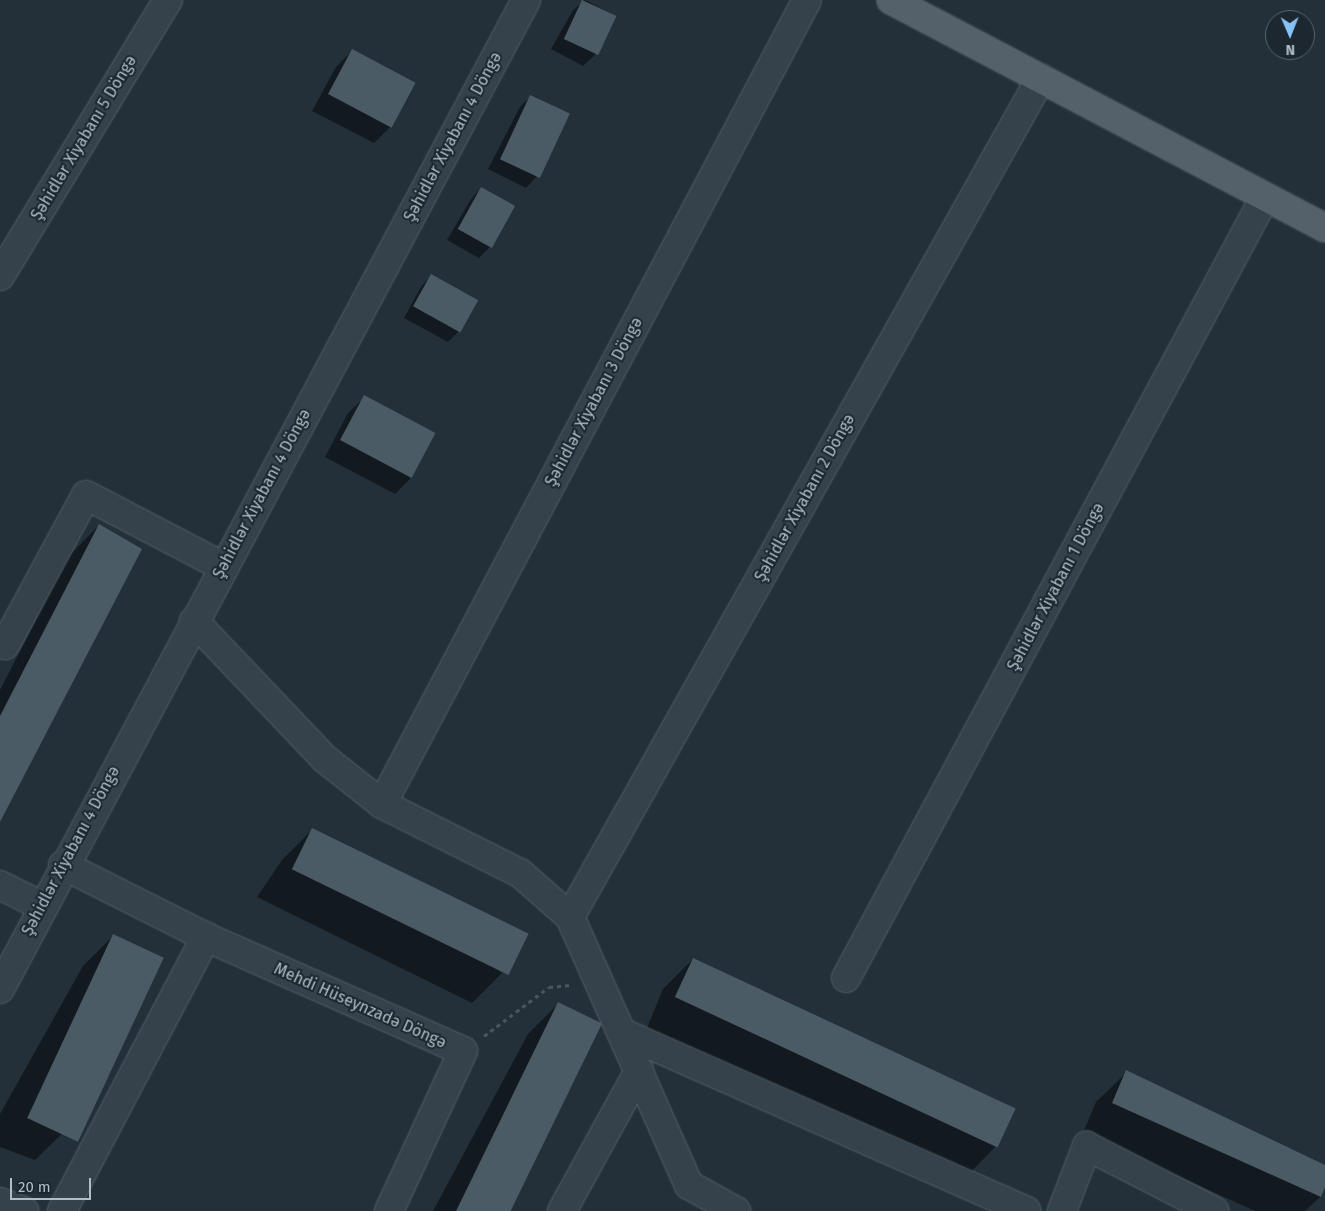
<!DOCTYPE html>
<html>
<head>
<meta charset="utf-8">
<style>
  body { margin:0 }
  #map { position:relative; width:1325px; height:1211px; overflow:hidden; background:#23303a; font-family:"Fira Sans",sans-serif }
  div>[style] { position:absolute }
  .shadow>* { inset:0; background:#0007 }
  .building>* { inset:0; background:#4b5b65; transform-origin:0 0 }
  .path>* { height:3px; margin-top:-1.5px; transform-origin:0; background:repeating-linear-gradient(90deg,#445a59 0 4px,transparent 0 8px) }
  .roads { filter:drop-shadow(0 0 1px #546068) drop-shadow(0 0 1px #546068) }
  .street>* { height:28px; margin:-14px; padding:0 14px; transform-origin:14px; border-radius:14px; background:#36424b }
  .primary>* { height:28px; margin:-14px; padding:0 14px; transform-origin:14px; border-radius:14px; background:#54616b }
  span { translate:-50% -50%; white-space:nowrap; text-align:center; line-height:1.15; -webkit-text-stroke:4px #1c272f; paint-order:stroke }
  .street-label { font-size:16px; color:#b1bdc6 }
  .north { position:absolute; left:1265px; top:10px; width:50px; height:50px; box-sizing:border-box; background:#1c272f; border:1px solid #58636b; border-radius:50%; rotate:179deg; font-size:14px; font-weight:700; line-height:20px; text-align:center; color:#b1bdc6 }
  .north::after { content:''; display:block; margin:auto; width:18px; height:22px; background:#87c2f6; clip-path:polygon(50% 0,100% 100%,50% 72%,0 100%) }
  .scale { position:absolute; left:10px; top:1178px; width:81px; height:22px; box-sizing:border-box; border:2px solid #b1bdc6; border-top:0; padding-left:6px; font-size:15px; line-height:18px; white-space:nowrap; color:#b1bdc6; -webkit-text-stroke:4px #1c272f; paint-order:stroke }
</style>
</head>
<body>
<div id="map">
  <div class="shadow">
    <div style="clip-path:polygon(585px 0,615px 16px,594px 56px,583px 66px,551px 49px,573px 10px)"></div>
    <div style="clip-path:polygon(352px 51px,390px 127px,374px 143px,312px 111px,336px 67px)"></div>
    <div style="clip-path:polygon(531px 96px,536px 177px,526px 188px,488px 169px,520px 107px)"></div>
    <div style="clip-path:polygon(481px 188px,490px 247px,479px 258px,447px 240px,471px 199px)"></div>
    <div style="clip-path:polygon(431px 276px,459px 331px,448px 342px,404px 318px,421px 287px)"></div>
    <div style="clip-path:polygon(365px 397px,411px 478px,395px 494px,325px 457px,348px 413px)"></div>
    <div style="clip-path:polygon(99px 525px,0 819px,0 690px,69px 556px)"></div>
    <div style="clip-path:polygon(312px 830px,502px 973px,472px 1003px,257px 897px,282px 860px)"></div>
    <div style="clip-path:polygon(113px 936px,66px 1130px,35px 1160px,0 1147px,0 1114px,83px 966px)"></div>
    <div style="clip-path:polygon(693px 959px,997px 1145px,967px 1176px,647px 1028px,663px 989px)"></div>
    <div style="clip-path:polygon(558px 1004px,500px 1211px,433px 1211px,528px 1034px)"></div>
    <div style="clip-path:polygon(1127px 1072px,1325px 1166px,1325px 1184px,1320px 1197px,1305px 1211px,1255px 1211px,1083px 1133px,1096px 1102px)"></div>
  </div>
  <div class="building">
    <div style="left:582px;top:0;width:38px;height:43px;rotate:25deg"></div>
    <div style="left:352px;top:49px;width:72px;height:51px;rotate:28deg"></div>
    <div style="left:530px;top:95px;width:44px;height:71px;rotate:25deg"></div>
    <div style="left:481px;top:187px;width:39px;height:48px;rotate:29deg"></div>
    <div style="left:431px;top:274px;width:54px;height:37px;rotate:29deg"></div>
    <div style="left:364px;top:395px;width:81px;height:51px;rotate:28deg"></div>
    <div style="clip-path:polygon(99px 524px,142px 549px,0 822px,0 716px)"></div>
    <div style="left:312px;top:828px;width:241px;height:46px;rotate:26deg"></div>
    <div style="left:113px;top:934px;width:56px;height:203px;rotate:25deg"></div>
    <div style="left:693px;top:958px;width:356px;height:43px;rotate:25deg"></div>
    <div style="left:558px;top:1002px;width:49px;height:237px;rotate:26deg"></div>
    <div style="clip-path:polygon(1126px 1070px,1325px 1165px,1325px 1187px,1321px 1197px,1112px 1103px)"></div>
  </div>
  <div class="path">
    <div style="left:484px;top:1036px;width:81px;rotate:-37deg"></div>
    <div style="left:549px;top:987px;width:22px;rotate:-5deg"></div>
  </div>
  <div class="roads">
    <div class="street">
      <div style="left:0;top:276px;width:323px;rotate:-58.7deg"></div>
      <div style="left:194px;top:621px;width:190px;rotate:46.5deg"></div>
      <div style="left:325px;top:759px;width:73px;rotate:38.3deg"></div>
      <div style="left:382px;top:804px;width:154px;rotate:26.6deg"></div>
      <div style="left:520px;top:873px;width:67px;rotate:41.3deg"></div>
      <div style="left:570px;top:917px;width:293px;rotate:66.1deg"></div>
      <div style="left:689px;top:1185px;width:54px;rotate:29deg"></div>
      <div style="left:0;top:641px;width:6px;rotate:39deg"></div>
      <div style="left:5px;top:645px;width:170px;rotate:-61.6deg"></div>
      <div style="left:86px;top:495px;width:156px;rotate:27.6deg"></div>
      <div style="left:382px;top:804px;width:909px;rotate:-62.14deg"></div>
      <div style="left:63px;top:865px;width:160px;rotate:26.7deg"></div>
      <div style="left:206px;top:937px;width:281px;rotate:23.9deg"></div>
      <div style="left:463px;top:1051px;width:176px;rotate:114.8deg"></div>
      <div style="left:0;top:885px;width:47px;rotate:26.6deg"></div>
      <div style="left:570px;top:917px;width:962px;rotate:-60.69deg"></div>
      <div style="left:846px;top:978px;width:886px;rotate:-61.79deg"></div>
      <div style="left:0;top:989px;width:1120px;rotate:-61.99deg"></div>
      <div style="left:621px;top:1032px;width:443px;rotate:23.8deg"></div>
      <div style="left:0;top:1202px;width:26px;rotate:21deg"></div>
      <div style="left:62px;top:1211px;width:310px;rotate:-62.3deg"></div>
      <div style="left:562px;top:1211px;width:160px;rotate:-61.2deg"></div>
      <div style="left:1062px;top:1211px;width:70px;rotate:-69deg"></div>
      <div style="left:1087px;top:1146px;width:143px;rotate:27.1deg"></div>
    </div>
    <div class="primary">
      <div style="left:891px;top:0;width:490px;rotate:27.7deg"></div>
    </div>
  </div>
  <div class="street-label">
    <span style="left:453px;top:137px;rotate:-62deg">Şəhidlər Xiyabanı 4 Döngə</span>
    <span style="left:84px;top:138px;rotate:-59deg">Şəhidlər Xiyabanı 5 Döngə</span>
    <span style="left:594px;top:402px;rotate:-62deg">Şəhidlər Xiyabanı 3 Döngə</span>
    <span style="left:262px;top:494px;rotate:-62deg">Şəhidlər Xiyabanı 4 Döngə</span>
    <span style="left:805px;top:498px;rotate:-61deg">Şəhidlər Xiyabanı 2 Döngə</span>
    <span style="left:1056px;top:587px;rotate:-62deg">Şəhidlər Xiyabanı 1 Döngə</span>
    <span style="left:71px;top:851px;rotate:-62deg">Şəhidlər Xiyabanı 4 Döngə</span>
    <span style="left:360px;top:1006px;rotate:24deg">Mehdi Hüseynzadə Döngə</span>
  </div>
  <div class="north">N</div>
  <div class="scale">20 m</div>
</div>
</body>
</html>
